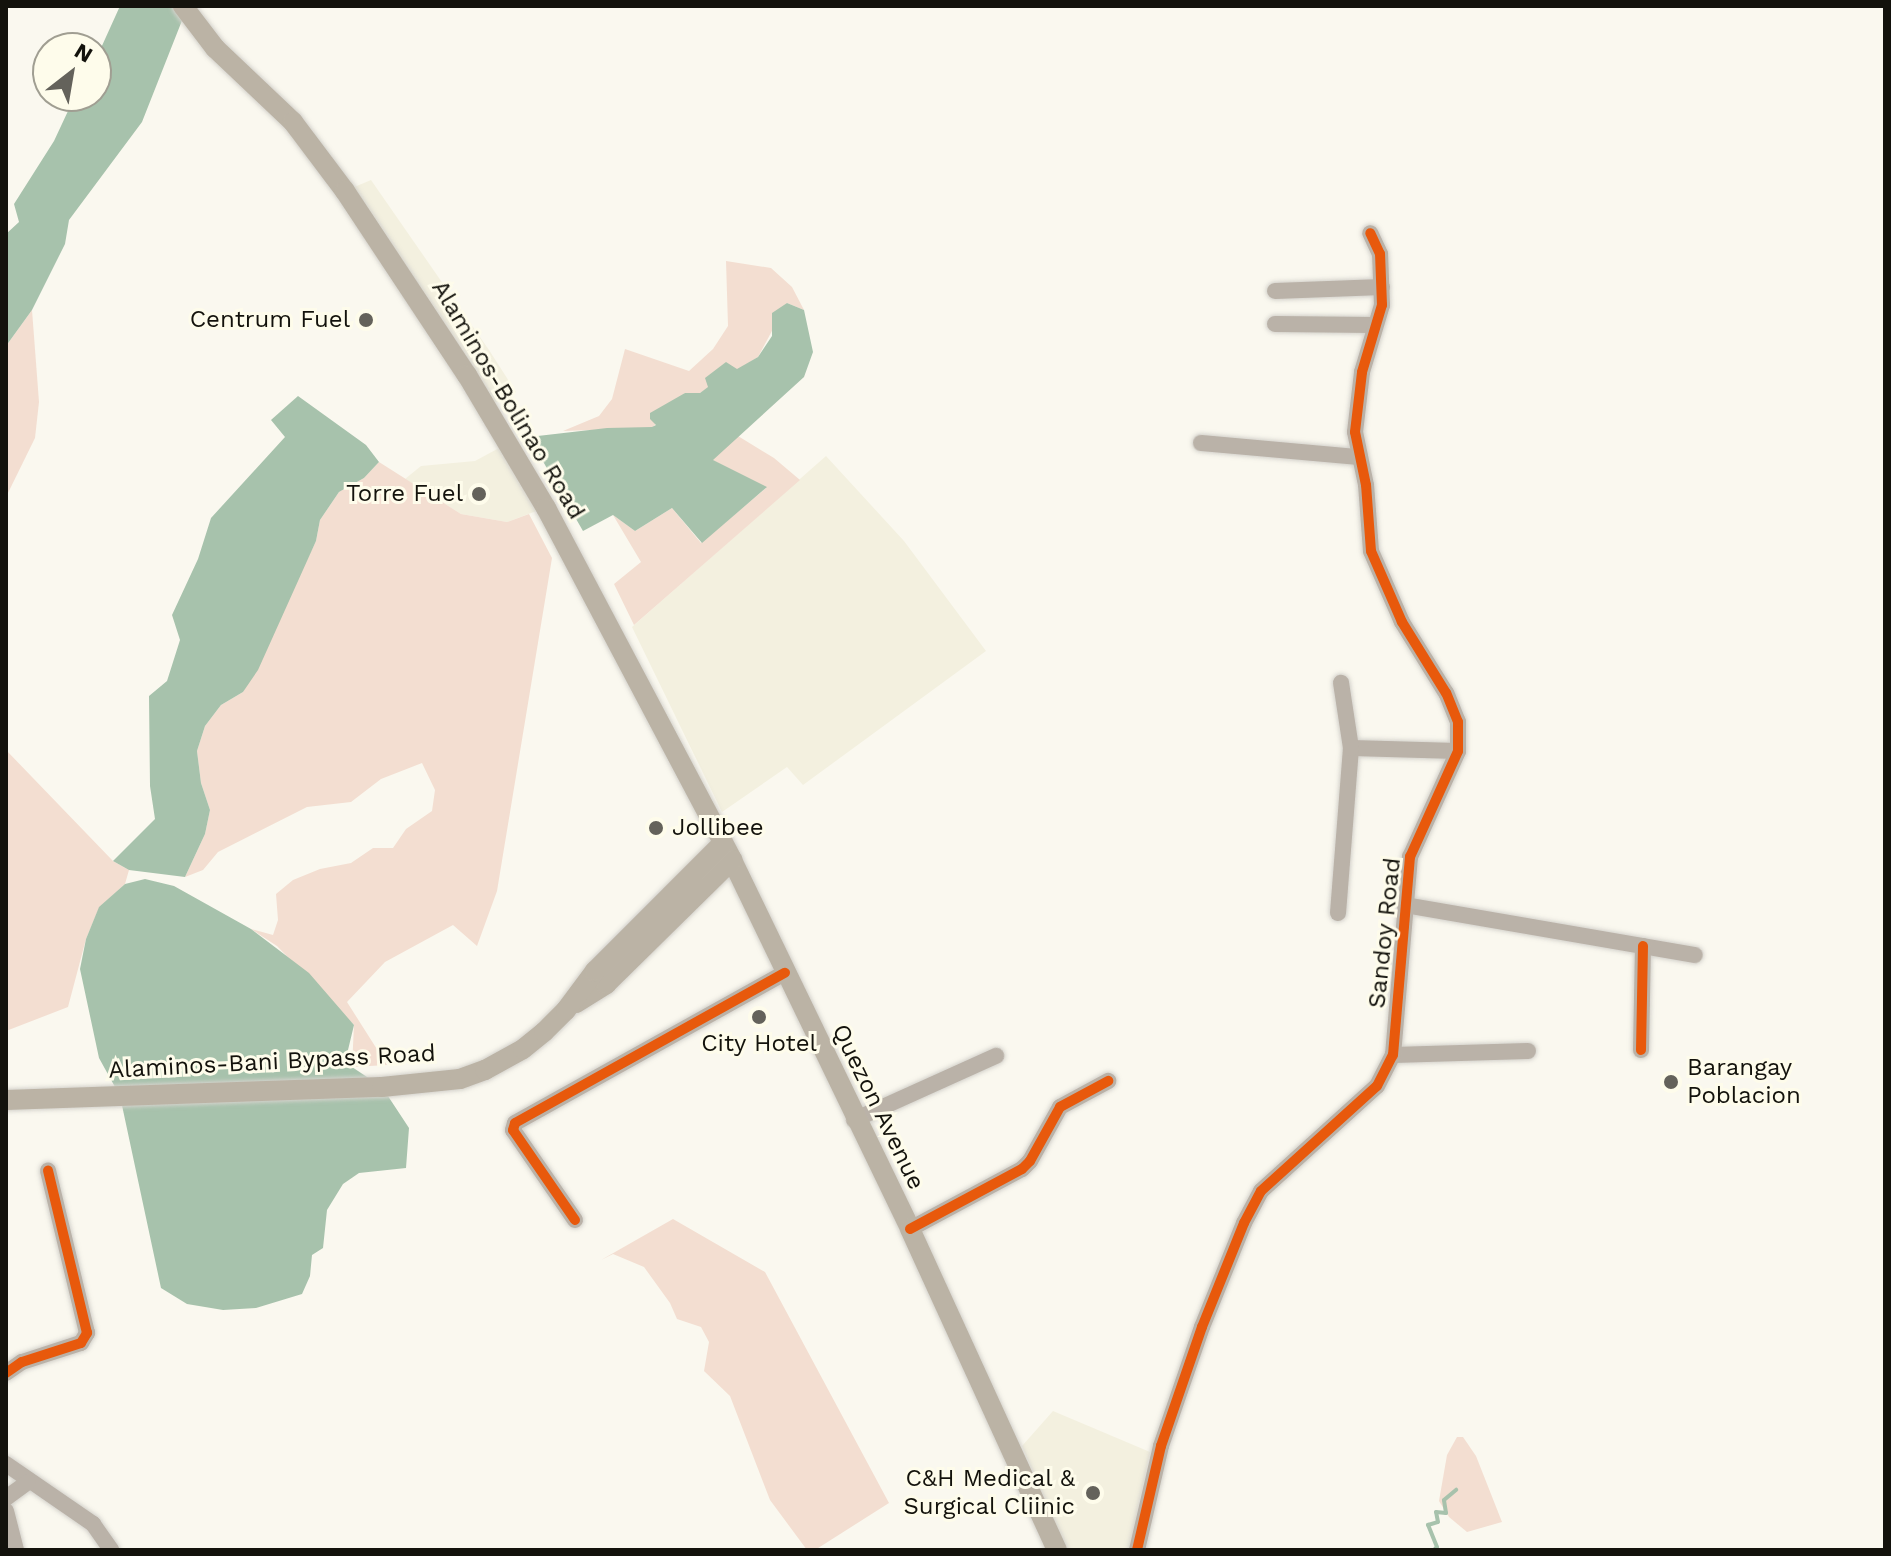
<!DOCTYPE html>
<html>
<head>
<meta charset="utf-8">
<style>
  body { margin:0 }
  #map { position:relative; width:1891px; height:1556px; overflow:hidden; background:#faf8ef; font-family:"Work Sans",sans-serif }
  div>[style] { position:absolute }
  .built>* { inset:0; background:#f3f0df }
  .green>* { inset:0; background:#f3ded1 }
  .water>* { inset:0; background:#a7c2ac }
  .stream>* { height:4px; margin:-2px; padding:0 2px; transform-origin:2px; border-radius:2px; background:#a7c2ac }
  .roads { filter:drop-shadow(0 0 2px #d4d2cc) drop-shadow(0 0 2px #d4d2cc) }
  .minor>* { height:16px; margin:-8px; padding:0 8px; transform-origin:8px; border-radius:8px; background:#bab2a8 }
  .major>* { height:20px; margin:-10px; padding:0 10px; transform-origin:10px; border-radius:10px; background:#bbb3a5 }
  .cycleway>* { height:10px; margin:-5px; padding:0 5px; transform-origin:5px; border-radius:5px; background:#e8590c }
  .dots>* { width:22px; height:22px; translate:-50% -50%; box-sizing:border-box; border:4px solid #fefceb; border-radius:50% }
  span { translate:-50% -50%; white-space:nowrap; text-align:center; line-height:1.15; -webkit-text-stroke:6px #fefceb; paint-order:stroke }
  .poi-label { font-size:24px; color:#13120c }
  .right { translate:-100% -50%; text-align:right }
  .left { translate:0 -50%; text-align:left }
  .street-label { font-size:24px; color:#13120c }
  .frame { position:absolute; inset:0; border:8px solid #13120c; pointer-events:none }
  .north { position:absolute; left:32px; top:32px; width:80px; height:80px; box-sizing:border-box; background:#fefceb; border:2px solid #a09e92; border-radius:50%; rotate:31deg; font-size:22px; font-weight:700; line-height:32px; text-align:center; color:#13120c }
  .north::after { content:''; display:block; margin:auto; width:28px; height:36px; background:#64625b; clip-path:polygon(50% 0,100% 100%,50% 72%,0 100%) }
</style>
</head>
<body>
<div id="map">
  <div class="built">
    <div style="clip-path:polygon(371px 180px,489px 350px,516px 392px,495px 403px,352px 188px)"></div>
    <div style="clip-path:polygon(499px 448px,539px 510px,507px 522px,461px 514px,405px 479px,421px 466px,475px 461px)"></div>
    <div style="clip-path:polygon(826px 456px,904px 541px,986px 651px,803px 785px,787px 767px,722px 812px,632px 627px)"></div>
    <div style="clip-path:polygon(1053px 1411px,1150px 1452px,1129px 1550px,1065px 1550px,1022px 1446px)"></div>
  </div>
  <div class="green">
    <div style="clip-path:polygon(726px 261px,771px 268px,792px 287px,804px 310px,787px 303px,758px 357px,700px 393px,685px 393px,652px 428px,563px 431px,599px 416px,612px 399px,625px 349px,689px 371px,713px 349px,728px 326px)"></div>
    <div style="clip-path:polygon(32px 310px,39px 402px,35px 438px,6px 497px,6px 346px)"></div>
    <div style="clip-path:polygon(738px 436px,774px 458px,800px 480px,634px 625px,614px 584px,641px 562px,613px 515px,635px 531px,672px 508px,701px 543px,766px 488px,712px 460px)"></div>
    <div style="clip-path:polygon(379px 462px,461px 514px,507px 522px,529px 514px,552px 558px,497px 891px,477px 946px,453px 925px,385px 962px,347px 1002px,387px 1065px,352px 1067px,354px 1025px,277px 946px,251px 929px,273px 935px,278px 920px,276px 894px,293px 880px,320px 869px,351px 863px,373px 848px,393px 848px,406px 829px,432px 811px,435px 790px,422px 763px,381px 779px,351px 802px,307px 807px,218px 852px,203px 870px,185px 877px,205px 834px,210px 810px,201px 783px,197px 751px,205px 726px,221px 705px,243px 692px,316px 541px,320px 520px,339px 492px,364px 478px)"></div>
    <div style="clip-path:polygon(6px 750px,113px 861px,129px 870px,125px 884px,99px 908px,86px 939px,68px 1007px,6px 1031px)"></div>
    <div style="clip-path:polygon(673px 1219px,765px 1272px,889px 1503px,815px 1550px,807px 1550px,770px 1500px,730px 1396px,704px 1371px,709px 1342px,701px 1327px,677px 1319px,670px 1303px,644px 1267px,613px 1254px,601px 1260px)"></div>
    <div style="clip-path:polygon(1457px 1437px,1463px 1437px,1476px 1456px,1502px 1522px,1467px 1532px,1449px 1517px,1439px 1501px,1447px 1455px)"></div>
  </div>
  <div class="water">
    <div style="clip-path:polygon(120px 6px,192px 6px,183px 18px,142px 122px,69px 220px,65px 244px,32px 310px,6px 346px,6px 234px,19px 222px,14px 204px,54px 141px,75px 96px,96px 96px,96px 59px)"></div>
    <div style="clip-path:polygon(787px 303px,804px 310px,813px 352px,804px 377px,713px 460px,767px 487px,702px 543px,672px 508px,635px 531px,613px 515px,583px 531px,529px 437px,607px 428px,652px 427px,656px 425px,650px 419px,650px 413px,685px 393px,700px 393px,708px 387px,705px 378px,726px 362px,737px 369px,758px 357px,772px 336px,772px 313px)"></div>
    <div style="clip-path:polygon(298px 396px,366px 445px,379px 462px,364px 478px,339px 492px,320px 520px,316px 541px,258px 670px,243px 692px,221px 705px,205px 726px,197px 751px,201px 783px,210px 810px,205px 834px,185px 877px,129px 870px,113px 861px,155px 819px,150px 786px,149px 696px,167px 681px,180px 640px,172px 615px,198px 559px,211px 518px,285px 437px,271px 420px)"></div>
    <div style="clip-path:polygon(145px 879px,174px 886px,251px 929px,309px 973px,354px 1025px,348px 1050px,352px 1067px,382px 1087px,409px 1128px,406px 1168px,359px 1173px,343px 1184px,327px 1210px,323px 1248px,312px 1255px,310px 1276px,302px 1294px,256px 1308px,223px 1310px,187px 1304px,161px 1288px,120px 1096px,99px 1058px,80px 969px,86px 939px,99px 907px,125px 884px)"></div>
  </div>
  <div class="stream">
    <div style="left:1434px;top:1550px;width:4px;rotate:-45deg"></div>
    <div style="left:1437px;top:1547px;width:24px;rotate:-112deg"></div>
    <div style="left:1428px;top:1525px;width:10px;rotate:-17deg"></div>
    <div style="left:1438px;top:1522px;width:10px;rotate:-101deg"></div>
    <div style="left:1436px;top:1512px;width:10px;rotate:6deg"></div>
    <div style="left:1446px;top:1513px;width:13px;rotate:-99deg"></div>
    <div style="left:1444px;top:1500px;width:16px;rotate:-40deg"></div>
  </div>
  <div class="roads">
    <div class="minor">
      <div style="left:1275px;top:291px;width:107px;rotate:-2.1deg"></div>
      <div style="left:1275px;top:324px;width:100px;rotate:0.6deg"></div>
      <div style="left:1201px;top:443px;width:159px;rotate:5.1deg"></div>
      <div style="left:1351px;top:748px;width:107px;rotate:1.6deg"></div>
      <div style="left:1405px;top:905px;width:294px;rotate:9.8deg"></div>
      <div style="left:1338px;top:913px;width:166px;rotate:-85.5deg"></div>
      <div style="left:1351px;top:748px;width:66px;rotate:-98.7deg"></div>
      <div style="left:1641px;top:1050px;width:104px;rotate:-88.9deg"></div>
      <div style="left:1393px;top:1055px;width:135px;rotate:-1.7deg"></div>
      <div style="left:854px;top:1120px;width:156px;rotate:-24.3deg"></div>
      <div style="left:575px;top:1220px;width:109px;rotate:-124.6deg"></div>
      <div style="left:513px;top:1130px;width:7px;rotate:-74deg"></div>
      <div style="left:515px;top:1123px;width:309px;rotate:-29.1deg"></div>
      <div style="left:910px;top:1229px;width:127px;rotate:-28.2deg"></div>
      <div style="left:1022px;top:1169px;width:11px;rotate:-45deg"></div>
      <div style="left:1030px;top:1161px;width:62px;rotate:-60.9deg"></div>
      <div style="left:1060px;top:1107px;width:55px;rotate:-28.4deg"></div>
      <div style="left:6px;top:1373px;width:19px;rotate:-35deg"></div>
      <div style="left:22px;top:1362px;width:62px;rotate:-17.9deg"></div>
      <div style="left:81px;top:1343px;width:12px;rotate:-59deg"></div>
      <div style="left:87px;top:1333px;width:167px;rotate:-103.5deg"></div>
      <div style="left:6px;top:1464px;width:106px;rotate:34.6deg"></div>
      <div style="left:93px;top:1524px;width:32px;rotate:55deg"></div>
      <div style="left:6px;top:1498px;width:27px;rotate:-36deg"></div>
      <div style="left:6px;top:1511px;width:40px;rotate:75.6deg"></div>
      <div style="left:1137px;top:1550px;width:107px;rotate:-77deg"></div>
      <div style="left:1161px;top:1446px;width:126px;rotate:-71deg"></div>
      <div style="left:1202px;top:1327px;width:112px;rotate:-68deg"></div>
      <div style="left:1244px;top:1223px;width:36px;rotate:-62deg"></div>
      <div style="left:1261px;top:1191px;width:156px;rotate:-42.2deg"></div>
      <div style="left:1377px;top:1086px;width:35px;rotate:-63deg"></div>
      <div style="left:1393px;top:1055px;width:199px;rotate:-85.1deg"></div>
      <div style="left:1410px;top:857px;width:116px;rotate:-65.6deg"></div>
      <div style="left:1458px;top:751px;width:29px;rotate:-90deg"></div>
      <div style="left:1458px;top:722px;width:31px;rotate:-112deg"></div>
      <div style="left:1446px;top:693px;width:84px;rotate:-121.8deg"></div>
      <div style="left:1402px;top:622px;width:77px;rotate:-113.6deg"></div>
      <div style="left:1371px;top:551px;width:66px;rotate:-94.3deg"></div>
      <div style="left:1366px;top:485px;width:54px;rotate:-101.7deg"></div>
      <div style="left:1355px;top:432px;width:60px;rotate:-83.3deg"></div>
      <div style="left:1362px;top:372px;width:70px;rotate:-73.4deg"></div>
      <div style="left:1382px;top:305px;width:51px;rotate:-92.2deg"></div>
      <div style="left:1380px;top:254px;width:23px;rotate:-115deg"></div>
    </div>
    <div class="major">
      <div style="left:183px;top:6px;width:53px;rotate:52.7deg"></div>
      <div style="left:215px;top:48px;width:108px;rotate:43.5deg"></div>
      <div style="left:293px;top:122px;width:86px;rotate:53deg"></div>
      <div style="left:345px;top:191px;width:221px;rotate:56.5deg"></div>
      <div style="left:467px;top:375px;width:155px;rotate:59.3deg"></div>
      <div style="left:546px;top:508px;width:398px;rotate:62.1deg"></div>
      <div style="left:732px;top:860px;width:410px;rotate:64.2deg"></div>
      <div style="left:910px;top:1229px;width:353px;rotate:65.4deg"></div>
      <div style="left:576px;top:1003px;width:36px;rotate:-32deg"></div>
      <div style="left:606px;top:984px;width:177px;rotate:-44.5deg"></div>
      <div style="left:6px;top:1100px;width:376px;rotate:-2deg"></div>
      <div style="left:382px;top:1087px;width:78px;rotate:-5.9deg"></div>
      <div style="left:460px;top:1079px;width:27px;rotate:-20deg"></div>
      <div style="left:485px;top:1070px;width:43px;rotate:-28.9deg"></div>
      <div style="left:523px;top:1049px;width:27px;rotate:-39deg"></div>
      <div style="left:544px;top:1032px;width:31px;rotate:-45deg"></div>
      <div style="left:566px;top:1010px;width:49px;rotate:-53.4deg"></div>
      <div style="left:595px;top:971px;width:181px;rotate:-45deg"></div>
    </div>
  </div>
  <div class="cycleway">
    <div style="left:1641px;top:1050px;width:104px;rotate:-88.9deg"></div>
    <div style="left:575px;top:1220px;width:109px;rotate:-124.6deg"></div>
    <div style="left:513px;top:1130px;width:7px;rotate:-74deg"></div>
    <div style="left:515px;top:1123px;width:309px;rotate:-29.1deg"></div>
    <div style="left:910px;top:1229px;width:127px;rotate:-28.2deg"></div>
    <div style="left:1022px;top:1169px;width:11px;rotate:-45deg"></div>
    <div style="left:1030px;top:1161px;width:62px;rotate:-60.9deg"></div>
    <div style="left:1060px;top:1107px;width:55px;rotate:-28.4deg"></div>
    <div style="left:6px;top:1373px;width:19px;rotate:-35deg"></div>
    <div style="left:22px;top:1362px;width:62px;rotate:-17.9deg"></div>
    <div style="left:81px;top:1343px;width:12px;rotate:-59deg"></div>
    <div style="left:87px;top:1333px;width:167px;rotate:-103.5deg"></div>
    <div style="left:1137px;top:1550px;width:107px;rotate:-77deg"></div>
    <div style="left:1161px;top:1446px;width:126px;rotate:-71deg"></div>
    <div style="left:1202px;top:1327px;width:112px;rotate:-68deg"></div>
    <div style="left:1244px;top:1223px;width:36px;rotate:-62deg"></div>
    <div style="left:1261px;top:1191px;width:156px;rotate:-42.2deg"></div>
    <div style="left:1377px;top:1086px;width:35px;rotate:-63deg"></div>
    <div style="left:1393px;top:1055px;width:199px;rotate:-85.1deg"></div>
    <div style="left:1410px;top:857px;width:116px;rotate:-65.6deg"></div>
    <div style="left:1458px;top:751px;width:29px;rotate:-90deg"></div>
    <div style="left:1458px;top:722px;width:31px;rotate:-112deg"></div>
    <div style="left:1446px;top:693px;width:84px;rotate:-121.8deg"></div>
    <div style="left:1402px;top:622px;width:77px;rotate:-113.6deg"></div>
    <div style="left:1371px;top:551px;width:66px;rotate:-94.3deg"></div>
    <div style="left:1366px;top:485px;width:54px;rotate:-101.7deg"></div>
    <div style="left:1355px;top:432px;width:60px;rotate:-83.3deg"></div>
    <div style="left:1362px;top:372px;width:70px;rotate:-73.4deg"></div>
    <div style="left:1382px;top:305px;width:51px;rotate:-92.2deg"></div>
    <div style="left:1380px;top:254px;width:23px;rotate:-115deg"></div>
  </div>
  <div class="dots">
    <div style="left:366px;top:320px;background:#64625b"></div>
    <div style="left:479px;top:494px;background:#64625b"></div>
    <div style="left:656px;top:828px;background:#64625b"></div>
    <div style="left:759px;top:1017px;background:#64625b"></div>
    <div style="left:1671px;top:1082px;background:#64625b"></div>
    <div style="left:1093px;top:1493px;background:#64625b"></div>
  </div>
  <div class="poi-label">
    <span class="right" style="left:350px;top:320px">Centrum Fuel</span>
    <span class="right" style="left:463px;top:494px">Torre Fuel</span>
    <span class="left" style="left:672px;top:828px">Jollibee</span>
    <span style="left:759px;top:1044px">City Hotel</span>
    <span class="left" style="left:1687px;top:1082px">Barangay<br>Poblacion</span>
    <span class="right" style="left:1075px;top:1493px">C&amp;H Medical &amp;<br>Surgical Cliinic</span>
  </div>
  <div class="street-label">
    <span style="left:508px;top:400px;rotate:59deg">Alaminos-Bolinao Road</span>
    <span style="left:1385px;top:933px;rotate:-84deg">Sandoy Road</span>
    <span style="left:272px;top:1062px;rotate:-3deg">Alaminos-Bani Bypass Road</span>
    <span style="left:878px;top:1107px;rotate:64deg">Quezon Avenue</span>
  </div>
  <div class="frame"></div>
  <div class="north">N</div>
</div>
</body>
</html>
